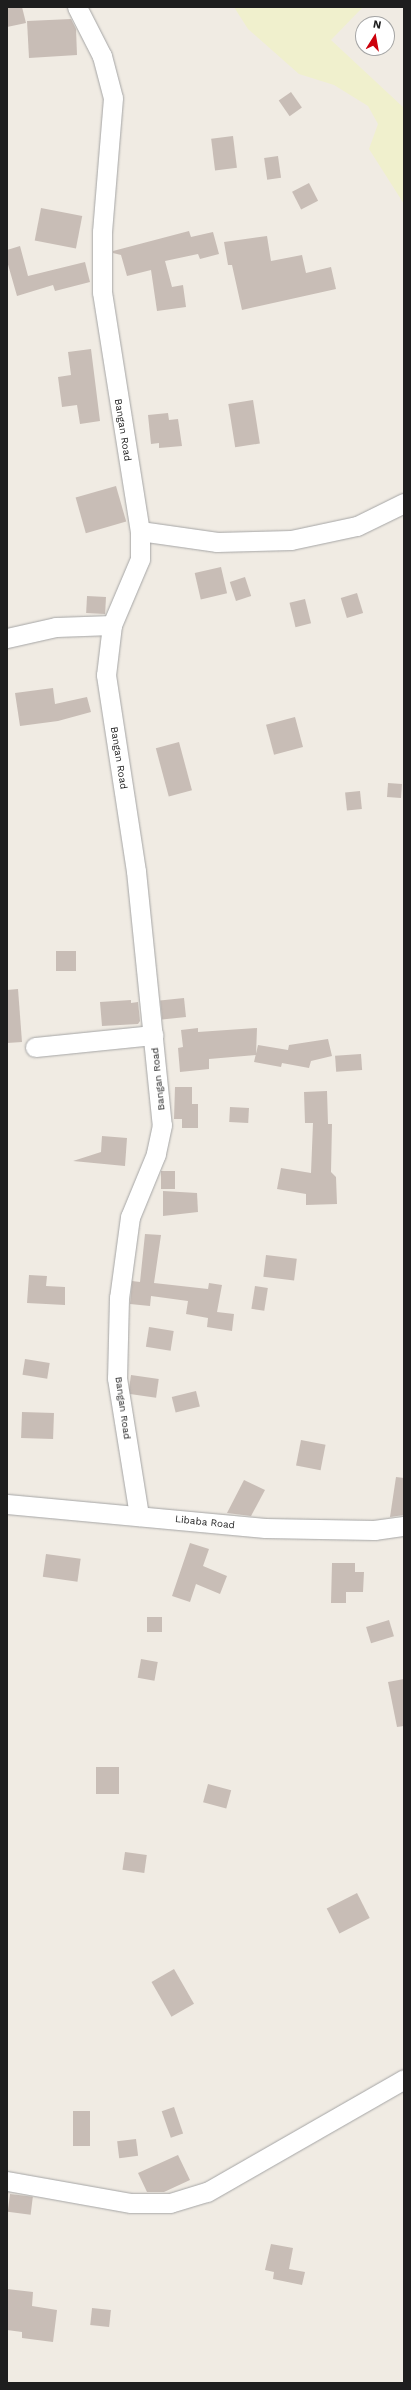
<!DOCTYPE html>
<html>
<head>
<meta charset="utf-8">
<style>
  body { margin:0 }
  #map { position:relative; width:411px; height:2390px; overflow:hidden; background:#f0ebe3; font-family:"Work Sans",sans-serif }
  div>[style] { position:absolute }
  .farmland>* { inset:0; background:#f0f0cd }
  .building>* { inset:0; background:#c8bdb6; transform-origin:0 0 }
  .roads { filter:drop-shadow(0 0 1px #a5a5a5) drop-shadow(0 0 1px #a5a5a5) }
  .minor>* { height:19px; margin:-9.5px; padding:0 9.5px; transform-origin:9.5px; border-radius:9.5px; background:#fff }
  span { translate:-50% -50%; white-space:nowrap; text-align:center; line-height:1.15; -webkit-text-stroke:3px #fff; paint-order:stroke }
  .street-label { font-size:10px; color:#1e1e1e }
  .frame { position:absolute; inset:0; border:8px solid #1e1e1e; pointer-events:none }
  .north { position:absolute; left:355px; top:16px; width:40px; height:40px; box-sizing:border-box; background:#fff; border:1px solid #a5a5a5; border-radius:50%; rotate:11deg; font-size:11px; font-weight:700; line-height:16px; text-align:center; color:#1e1e1e }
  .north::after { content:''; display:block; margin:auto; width:14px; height:18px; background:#cc000b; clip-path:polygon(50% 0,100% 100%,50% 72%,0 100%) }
</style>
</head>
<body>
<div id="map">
  <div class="farmland">
    <div style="clip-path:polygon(234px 7px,363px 7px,331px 40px,404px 108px,404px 204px,369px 149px,378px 124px,368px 106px,334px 85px,299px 74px,248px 29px)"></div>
  </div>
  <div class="building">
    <div style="clip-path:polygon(7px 7px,22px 7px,26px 23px,7px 27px)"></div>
    <div style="clip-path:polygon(71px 19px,76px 29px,77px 55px,29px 58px,27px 21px)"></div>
    <div style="left:291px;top:92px;width:19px;height:15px;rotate:55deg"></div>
    <div style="left:233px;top:136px;width:32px;height:22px;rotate:83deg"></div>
    <div style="left:278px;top:156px;width:22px;height:14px;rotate:82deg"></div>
    <div style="left:309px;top:183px;width:20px;height:19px;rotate:63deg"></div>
    <div style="left:41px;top:208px;width:42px;height:33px;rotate:11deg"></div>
    <div style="clip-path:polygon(189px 231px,191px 237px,213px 232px,219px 254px,200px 259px,198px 254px,165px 261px,172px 287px,183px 285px,186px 307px,157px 311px,151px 270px,127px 276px,121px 255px,113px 253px,113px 251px)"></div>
    <div style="clip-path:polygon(267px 236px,271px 261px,302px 255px,306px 273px,331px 267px,336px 289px,242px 310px,232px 265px,228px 265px,224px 242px)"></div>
    <div style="clip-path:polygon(20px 246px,28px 276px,85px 262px,90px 282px,55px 291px,53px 285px,17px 296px,7px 261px,7px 250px)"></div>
    <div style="clip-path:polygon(91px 349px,100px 421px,80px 424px,77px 405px,62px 407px,58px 377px,71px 375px,68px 352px)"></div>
    <div style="left:253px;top:400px;width:44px;height:25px;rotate:81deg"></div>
    <div style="clip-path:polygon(168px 413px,169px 420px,178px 419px,182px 446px,159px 448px,159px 443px,151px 444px,148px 415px)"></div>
    <div style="left:116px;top:486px;width:37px;height:42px;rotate:74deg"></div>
    <div style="left:221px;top:567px;width:27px;height:27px;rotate:77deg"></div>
    <div style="left:245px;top:577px;width:20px;height:16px;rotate:72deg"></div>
    <div style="left:357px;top:593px;width:21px;height:17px;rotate:73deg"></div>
    <div style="left:106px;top:597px;width:17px;height:19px;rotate:93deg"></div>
    <div style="left:305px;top:599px;width:25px;height:16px;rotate:76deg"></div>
    <div style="clip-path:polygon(53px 688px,55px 704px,87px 697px,91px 712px,58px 721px,20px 726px,15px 693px)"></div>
    <div style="left:295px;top:717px;width:31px;height:30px;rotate:75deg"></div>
    <div style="left:179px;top:742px;width:50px;height:24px;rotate:75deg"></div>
    <div style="left:388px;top:783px;width:14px;height:14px;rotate:4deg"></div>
    <div style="left:360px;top:791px;width:18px;height:15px;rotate:84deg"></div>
    <div style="left:76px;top:951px;width:20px;height:20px;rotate:90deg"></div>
    <div style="clip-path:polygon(18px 989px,22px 1042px,7px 1043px,7px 990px)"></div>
    <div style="left:184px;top:998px;width:19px;height:24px;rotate:84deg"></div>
    <div style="clip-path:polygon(131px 1000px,131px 1003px,138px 1002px,140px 1021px,138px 1024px,102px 1026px,100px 1002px)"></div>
    <div style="clip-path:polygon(198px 1028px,198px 1032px,257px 1028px,256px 1055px,209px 1059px,209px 1069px,180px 1072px,178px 1048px,183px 1047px,181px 1030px)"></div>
    <div style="clip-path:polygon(328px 1039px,332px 1056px,311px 1061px,309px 1068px,282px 1063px,281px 1067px,254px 1062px,258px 1045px,288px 1050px,289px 1045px)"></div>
    <div style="left:361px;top:1054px;width:16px;height:26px;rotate:86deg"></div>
    <div style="clip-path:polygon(175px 1087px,192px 1087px,192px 1104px,198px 1104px,198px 1128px,182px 1128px,182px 1119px,174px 1119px)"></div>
    <div style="clip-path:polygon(327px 1091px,328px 1124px,332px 1124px,331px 1172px,336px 1177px,337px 1204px,306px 1205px,306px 1194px,277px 1189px,281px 1168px,311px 1173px,313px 1123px,305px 1123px,304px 1092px)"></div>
    <div style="left:230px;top:1107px;width:19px;height:15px;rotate:3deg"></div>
    <div style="clip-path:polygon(102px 1136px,127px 1138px,125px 1166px,73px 1161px,101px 1152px)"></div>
    <div style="left:161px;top:1171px;width:14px;height:18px"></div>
    <div style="clip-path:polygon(163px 1191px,197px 1193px,198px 1212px,163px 1216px)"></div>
    <div style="clip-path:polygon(145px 1234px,161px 1235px,154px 1283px,208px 1289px,209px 1283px,222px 1285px,217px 1312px,234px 1314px,232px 1331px,207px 1327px,208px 1318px,186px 1314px,188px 1301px,151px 1296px,150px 1306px,130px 1304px,132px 1281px,140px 1282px)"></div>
    <div style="left:266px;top:1255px;width:31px;height:22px;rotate:7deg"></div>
    <div style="clip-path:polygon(29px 1275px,47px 1276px,46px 1286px,65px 1287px,65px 1305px,27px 1303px)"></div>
    <div style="left:255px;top:1286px;width:13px;height:23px;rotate:9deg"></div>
    <div style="left:149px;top:1327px;width:25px;height:20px;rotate:9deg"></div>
    <div style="left:25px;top:1359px;width:25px;height:16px;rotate:9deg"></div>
    <div style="left:131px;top:1375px;width:28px;height:19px;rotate:8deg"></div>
    <div style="left:196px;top:1391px;width:16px;height:25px;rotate:76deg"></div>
    <div style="left:22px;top:1412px;width:32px;height:26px;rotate:2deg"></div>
    <div style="left:301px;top:1440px;width:25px;height:26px;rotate:11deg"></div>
    <div style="clip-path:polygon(396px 1477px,404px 1478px,404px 1515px,390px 1517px)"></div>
    <div style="clip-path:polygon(244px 1480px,265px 1490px,251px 1516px,227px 1513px)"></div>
    <div style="clip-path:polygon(190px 1543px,209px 1549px,203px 1566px,227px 1576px,220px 1594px,196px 1584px,190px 1602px,172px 1596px)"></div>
    <div style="left:46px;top:1554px;width:35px;height:23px;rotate:8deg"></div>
    <div style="clip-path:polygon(332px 1563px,355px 1563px,355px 1572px,364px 1572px,363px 1592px,346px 1592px,346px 1603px,331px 1603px)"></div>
    <div style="left:147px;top:1617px;width:15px;height:15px"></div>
    <div style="left:389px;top:1620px;width:17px;height:24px;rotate:73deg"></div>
    <div style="left:141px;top:1659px;width:17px;height:19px;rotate:10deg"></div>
    <div style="clip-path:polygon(404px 1679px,404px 1726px,397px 1727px,388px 1682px)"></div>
    <div style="left:96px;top:1767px;width:23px;height:27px"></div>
    <div style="left:208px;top:1784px;width:24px;height:19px;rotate:15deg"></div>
    <div style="left:125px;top:1852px;width:22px;height:18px;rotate:8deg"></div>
    <div style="left:357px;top:1893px;width:28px;height:34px;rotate:63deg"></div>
    <div style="left:174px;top:1969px;width:40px;height:26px;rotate:60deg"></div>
    <div style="left:174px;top:2107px;width:28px;height:13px;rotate:71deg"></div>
    <div style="left:73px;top:2111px;width:17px;height:35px"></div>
    <div style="left:136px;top:2139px;width:17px;height:19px;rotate:83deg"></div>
    <div style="clip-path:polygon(178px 2155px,190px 2180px,164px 2192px,147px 2192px,138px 2173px)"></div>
    <div style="left:10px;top:2194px;width:23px;height:18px;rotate:7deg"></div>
    <div style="clip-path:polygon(271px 2244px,293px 2248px,289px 2269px,305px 2272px,302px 2285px,273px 2279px,274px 2272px,265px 2270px)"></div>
    <div style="clip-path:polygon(7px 2289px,33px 2292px,32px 2306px,57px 2310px,53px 2342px,22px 2338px,22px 2332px,7px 2330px)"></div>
    <div style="left:92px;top:2308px;width:19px;height:17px;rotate:6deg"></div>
  </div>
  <div class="roads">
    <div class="minor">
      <div style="left:77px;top:7px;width:55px;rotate:63deg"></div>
      <div style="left:102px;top:56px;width:43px;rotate:75.3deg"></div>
      <div style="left:113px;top:98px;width:134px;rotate:94.7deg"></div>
      <div style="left:102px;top:232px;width:60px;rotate:90deg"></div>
      <div style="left:102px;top:292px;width:242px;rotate:81deg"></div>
      <div style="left:140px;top:531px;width:28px;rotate:90deg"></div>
      <div style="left:140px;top:559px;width:72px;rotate:113deg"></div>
      <div style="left:112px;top:625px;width:50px;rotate:96.8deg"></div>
      <div style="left:106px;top:675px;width:198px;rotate:81.3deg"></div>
      <div style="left:136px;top:871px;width:255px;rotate:84.2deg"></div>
      <div style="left:162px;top:1125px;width:30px;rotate:102deg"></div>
      <div style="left:156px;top:1154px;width:68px;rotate:112.4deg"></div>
      <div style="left:130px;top:1217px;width:82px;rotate:97.7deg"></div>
      <div style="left:119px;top:1298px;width:80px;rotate:91.4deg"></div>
      <div style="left:117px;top:1378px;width:140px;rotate:80.9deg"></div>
      <div style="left:140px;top:531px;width:78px;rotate:8.1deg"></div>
      <div style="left:217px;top:542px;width:74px;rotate:-1.5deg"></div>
      <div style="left:291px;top:540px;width:67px;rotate:-12deg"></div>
      <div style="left:357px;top:526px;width:52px;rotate:-26.1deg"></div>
      <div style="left:7px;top:638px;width:50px;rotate:-12.7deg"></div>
      <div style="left:56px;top:627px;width:56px;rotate:-2deg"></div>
      <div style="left:35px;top:1047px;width:119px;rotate:-5.8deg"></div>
      <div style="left:7px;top:1504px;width:259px;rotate:5.3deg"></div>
      <div style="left:265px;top:1528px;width:109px;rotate:1.1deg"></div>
      <div style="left:374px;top:1530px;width:30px;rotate:-8deg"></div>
      <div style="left:7px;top:2181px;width:126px;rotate:10.1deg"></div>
      <div style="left:131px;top:2203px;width:39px"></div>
      <div style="left:170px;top:2203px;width:39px;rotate:-17deg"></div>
      <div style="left:207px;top:2192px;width:227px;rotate:-29.8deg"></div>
    </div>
  </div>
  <div class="street-label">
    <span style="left:123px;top:430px;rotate:81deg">Bangan Road</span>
    <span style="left:119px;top:758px;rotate:81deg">Bangan Road</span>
    <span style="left:158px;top:1079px;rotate:-96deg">Bangan Road</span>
    <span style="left:123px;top:1408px;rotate:82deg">Bangan Road</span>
    <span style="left:205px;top:1522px;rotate:6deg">Libaba Road</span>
  </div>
  <div class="frame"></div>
  <div class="north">N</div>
</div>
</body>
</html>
